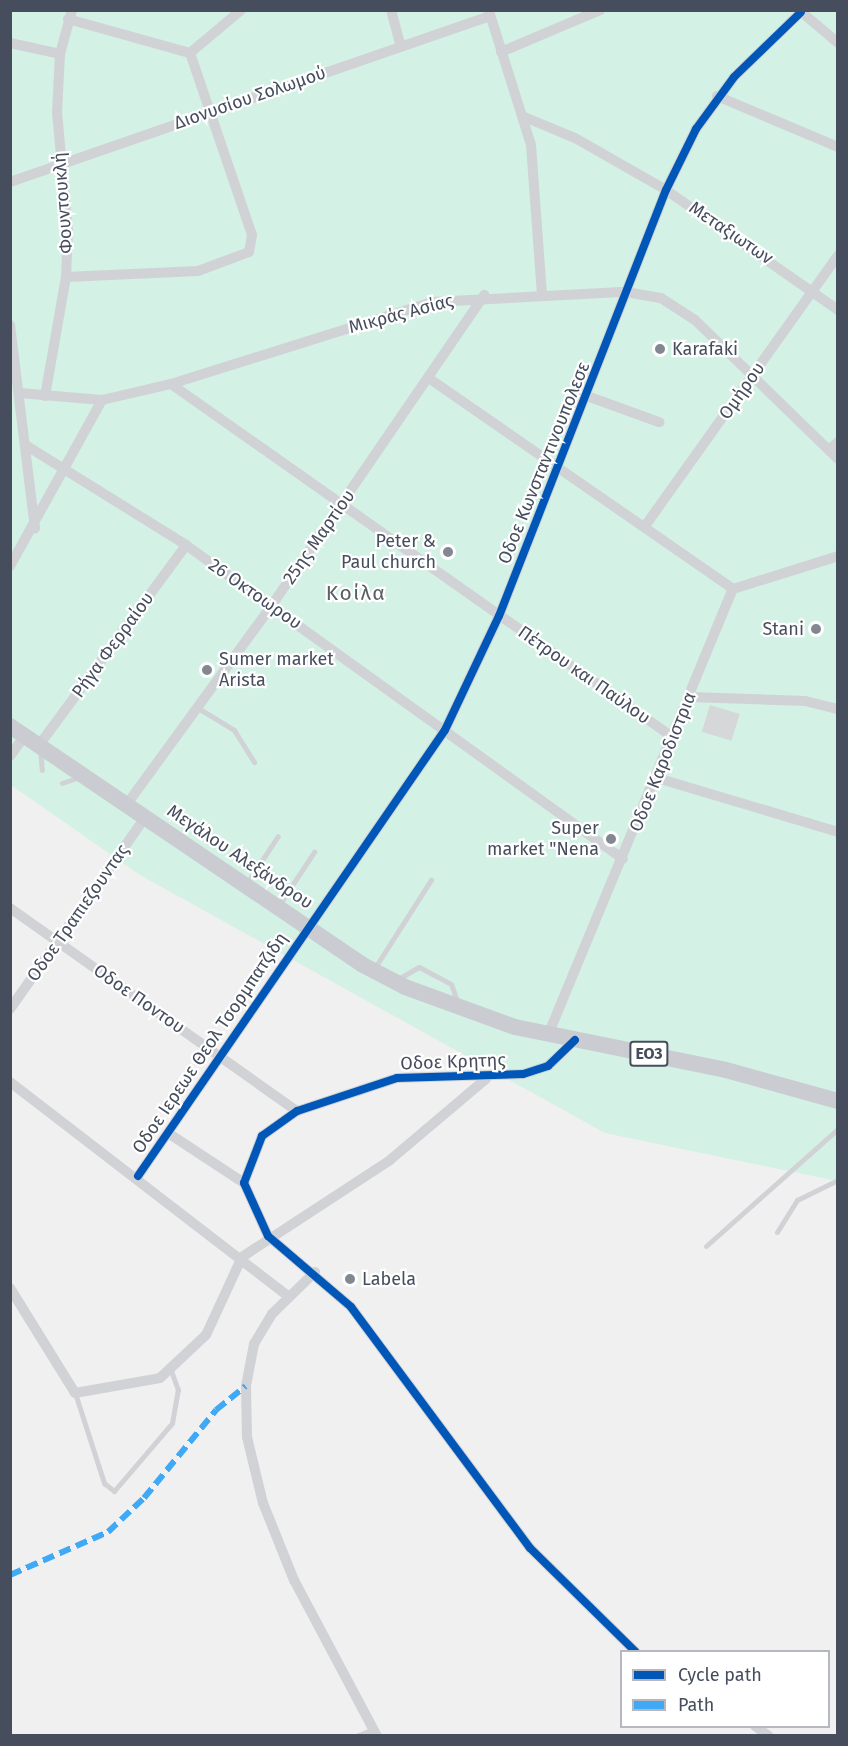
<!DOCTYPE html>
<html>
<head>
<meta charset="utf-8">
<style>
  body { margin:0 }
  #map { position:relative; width:848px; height:1746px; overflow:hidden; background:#f1f0f0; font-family:"Fira Sans",sans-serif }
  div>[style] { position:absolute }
  .green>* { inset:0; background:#d3f1e4 }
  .building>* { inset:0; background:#d6d7d9; transform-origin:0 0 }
  .lane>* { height:5px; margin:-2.5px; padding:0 2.5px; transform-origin:2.5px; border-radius:2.5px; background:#d1d2d6 }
  .street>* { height:10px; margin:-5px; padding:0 5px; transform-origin:5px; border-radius:5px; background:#d1d2d6 }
  .primary>* { height:16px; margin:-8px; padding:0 8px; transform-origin:8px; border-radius:8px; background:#caccd2 }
  .quiet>* { height:6px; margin-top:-3px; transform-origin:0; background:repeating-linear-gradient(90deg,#3fa9f5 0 12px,transparent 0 18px) }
  .cycleway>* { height:8px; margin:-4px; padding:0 4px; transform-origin:4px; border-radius:4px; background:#0057b8 }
  .dots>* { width:16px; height:16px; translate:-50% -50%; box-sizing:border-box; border:3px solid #fff; border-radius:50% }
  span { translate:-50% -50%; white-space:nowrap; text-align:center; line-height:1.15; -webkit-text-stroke:4.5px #fff; paint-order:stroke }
  .shield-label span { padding:2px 4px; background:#fff; border:2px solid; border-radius:4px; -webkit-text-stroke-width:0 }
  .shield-label { font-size:16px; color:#464e5e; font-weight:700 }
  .street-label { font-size:18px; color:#464e5e }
  .poi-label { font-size:18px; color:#464e5e }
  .left { translate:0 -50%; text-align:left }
  .right { translate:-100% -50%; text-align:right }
  .quarter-label { font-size:21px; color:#5b5e65; letter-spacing:1.5px }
  .frame { position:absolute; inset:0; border:12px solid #464e5e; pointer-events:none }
  .legend { position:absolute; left:620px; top:1650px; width:210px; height:78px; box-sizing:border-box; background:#fff; border:2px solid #b5b8bf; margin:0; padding:8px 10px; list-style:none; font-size:18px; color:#464e5e }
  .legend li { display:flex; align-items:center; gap:12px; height:30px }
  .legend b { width:30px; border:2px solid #b5b8bf }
</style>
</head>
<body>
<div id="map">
  <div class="green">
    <div style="clip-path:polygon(11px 11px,837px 11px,837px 1181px,605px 1133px,140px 875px,11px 785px)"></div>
  </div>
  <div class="building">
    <div style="left:710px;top:705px;width:31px;height:28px;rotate:17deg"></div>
  </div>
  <div class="lane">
    <div style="left:198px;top:708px;width:42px;rotate:31.4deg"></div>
    <div style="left:234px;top:730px;width:38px;rotate:58deg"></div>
    <div style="left:40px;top:749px;width:21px;rotate:85deg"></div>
    <div style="left:62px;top:783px;width:18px;rotate:-19deg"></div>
    <div style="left:247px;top:883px;width:56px;rotate:-56.6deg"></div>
    <div style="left:279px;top:905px;width:64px;rotate:-56.6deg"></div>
    <div style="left:374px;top:969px;width:106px;rotate:-57.4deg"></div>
    <div style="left:398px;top:979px;width:24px;rotate:-30deg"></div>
    <div style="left:419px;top:967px;width:36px;rotate:28deg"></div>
    <div style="left:451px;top:984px;width:20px;rotate:70deg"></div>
    <div style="left:777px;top:1232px;width:38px;rotate:-58deg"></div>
    <div style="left:797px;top:1200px;width:46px;rotate:-26deg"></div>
    <div style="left:706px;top:1246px;width:176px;rotate:-41.6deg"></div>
    <div style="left:75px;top:1393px;width:95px;rotate:72.1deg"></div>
    <div style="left:104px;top:1483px;width:13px;rotate:39deg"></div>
    <div style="left:114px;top:1491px;width:89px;rotate:-49.5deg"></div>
    <div style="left:172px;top:1423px;width:34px;rotate:-80deg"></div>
    <div style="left:178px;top:1390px;width:20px;rotate:-110deg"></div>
    <div style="left:356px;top:1736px;width:18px;rotate:-22deg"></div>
  </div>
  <div class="street">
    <div style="left:391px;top:10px;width:38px;rotate:75deg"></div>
    <div style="left:799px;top:10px;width:51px;rotate:40.2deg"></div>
    <div style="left:489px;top:11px;width:140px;rotate:72.6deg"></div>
    <div style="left:531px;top:145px;width:150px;rotate:85.8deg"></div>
    <div style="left:68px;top:19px;width:127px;rotate:15.6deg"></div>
    <div style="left:10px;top:43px;width:51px;rotate:12.4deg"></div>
    <div style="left:501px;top:52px;width:108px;rotate:-23deg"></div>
    <div style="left:190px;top:53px;width:67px;rotate:-40.1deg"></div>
    <div style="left:717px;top:96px;width:131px;rotate:22.9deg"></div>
    <div style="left:522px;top:116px;width:57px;rotate:22.5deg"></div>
    <div style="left:575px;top:138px;width:105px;rotate:29.7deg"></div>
    <div style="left:666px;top:190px;width:210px;rotate:34.9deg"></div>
    <div style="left:10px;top:182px;width:508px;rotate:-19.08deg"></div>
    <div style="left:66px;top:277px;width:132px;rotate:-2.6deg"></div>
    <div style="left:198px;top:271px;width:54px;rotate:-20.4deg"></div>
    <div style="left:249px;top:252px;width:17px;rotate:-80deg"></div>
    <div style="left:252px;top:235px;width:192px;rotate:-108.8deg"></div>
    <div style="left:10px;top:325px;width:205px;rotate:83deg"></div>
    <div style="left:430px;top:379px;width:369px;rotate:34.7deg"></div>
    <div style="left:171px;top:384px;width:615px;rotate:35.14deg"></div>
    <div style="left:20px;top:393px;width:82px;rotate:4.9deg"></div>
    <div style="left:102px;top:400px;width:71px;rotate:-13.1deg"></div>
    <div style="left:171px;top:384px;width:274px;rotate:-17.4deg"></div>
    <div style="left:432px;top:302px;width:194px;rotate:-3deg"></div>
    <div style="left:626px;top:292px;width:36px;rotate:10deg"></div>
    <div style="left:661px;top:298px;width:40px;rotate:32.9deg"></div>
    <div style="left:695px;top:320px;width:199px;rotate:44.2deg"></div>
    <div style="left:45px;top:396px;width:121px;rotate:-80deg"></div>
    <div style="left:66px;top:277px;width:46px;rotate:-87.5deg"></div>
    <div style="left:68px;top:231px;width:119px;rotate:-95.3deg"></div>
    <div style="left:57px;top:113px;width:59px;rotate:-87.1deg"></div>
    <div style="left:60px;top:54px;width:46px;rotate:-74.7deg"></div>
    <div style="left:587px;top:396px;width:77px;rotate:19.9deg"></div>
    <div style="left:27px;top:446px;width:187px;rotate:31.9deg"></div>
    <div style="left:186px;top:545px;width:538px;rotate:35.7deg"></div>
    <div style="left:829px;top:450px;width:12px;rotate:-42deg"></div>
    <div style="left:645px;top:526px;width:333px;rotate:-54.5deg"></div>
    <div style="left:10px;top:566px;width:190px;rotate:-61deg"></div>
    <div style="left:733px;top:589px;width:110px;rotate:-17.4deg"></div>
    <div style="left:690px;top:697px;width:115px;rotate:2deg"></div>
    <div style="left:805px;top:701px;width:34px;rotate:14deg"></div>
    <div style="left:40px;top:744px;width:247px;rotate:-53.7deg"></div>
    <div style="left:10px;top:756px;width:26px;rotate:-54deg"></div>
    <div style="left:657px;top:778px;width:189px;rotate:16.6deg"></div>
    <div style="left:127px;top:804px;width:246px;rotate:-53.9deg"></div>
    <div style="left:272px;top:605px;width:376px;rotate:-55.6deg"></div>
    <div style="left:10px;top:908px;width:352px;rotate:35.3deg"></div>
    <div style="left:10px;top:1009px;width:236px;rotate:-54.8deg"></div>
    <div style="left:548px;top:1035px;width:483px;rotate:-67.5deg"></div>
    <div style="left:575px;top:1040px;width:37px;rotate:136deg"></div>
    <div style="left:548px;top:1066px;width:26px;rotate:162deg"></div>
    <div style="left:523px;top:1074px;width:126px;rotate:178.2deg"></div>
    <div style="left:397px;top:1078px;width:105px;rotate:161.7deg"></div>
    <div style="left:297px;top:1111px;width:43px;rotate:144.5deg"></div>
    <div style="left:262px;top:1136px;width:50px;rotate:111deg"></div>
    <div style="left:244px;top:1183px;width:58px;rotate:65.6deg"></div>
    <div style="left:268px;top:1236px;width:109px;rotate:40.5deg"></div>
    <div style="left:351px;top:1307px;width:300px;rotate:53.4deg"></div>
    <div style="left:530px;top:1548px;width:148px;rotate:44.5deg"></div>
    <div style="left:10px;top:1082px;width:352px;rotate:37.6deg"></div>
    <div style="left:168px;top:1133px;width:91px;rotate:33.3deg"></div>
    <div style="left:138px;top:1176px;width:541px;rotate:-55.46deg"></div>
    <div style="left:445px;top:730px;width:126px;rotate:-64.7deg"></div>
    <div style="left:499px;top:616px;width:458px;rotate:-68.6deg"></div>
    <div style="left:666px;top:190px;width:68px;rotate:-63.8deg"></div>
    <div style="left:696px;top:129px;width:64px;rotate:-53.8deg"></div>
    <div style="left:734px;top:77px;width:93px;rotate:-44.1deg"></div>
    <div style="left:315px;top:1272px;width:60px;rotate:135.7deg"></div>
    <div style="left:272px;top:1314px;width:35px;rotate:121deg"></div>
    <div style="left:254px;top:1344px;width:43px;rotate:100.8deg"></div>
    <div style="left:246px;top:1386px;width:51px;rotate:88.9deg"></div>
    <div style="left:247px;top:1437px;width:68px;rotate:76.4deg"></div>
    <div style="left:263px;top:1503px;width:83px;rotate:68.1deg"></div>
    <div style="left:294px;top:1580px;width:177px;rotate:62deg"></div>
    <div style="left:10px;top:1288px;width:123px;rotate:58.2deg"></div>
    <div style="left:75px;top:1393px;width:86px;rotate:-10deg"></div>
    <div style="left:160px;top:1378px;width:63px;rotate:-43.1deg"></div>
    <div style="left:206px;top:1335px;width:86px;rotate:-65.2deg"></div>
    <div style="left:242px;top:1257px;width:177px;rotate:-33.2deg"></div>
    <div style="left:390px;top:1160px;width:126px;rotate:-40.2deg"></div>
    <div style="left:755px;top:1726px;width:17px;rotate:36deg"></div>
  </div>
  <div class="primary">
    <div style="left:10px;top:726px;width:426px;rotate:34.1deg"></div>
    <div style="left:363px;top:965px;width:47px;rotate:27.6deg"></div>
    <div style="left:405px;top:987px;width:117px;rotate:20deg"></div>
    <div style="left:515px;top:1027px;width:215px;rotate:11.5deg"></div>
    <div style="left:726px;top:1070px;width:116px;rotate:15.5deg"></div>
  </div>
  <div class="quiet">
    <div style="left:10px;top:1575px;width:107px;rotate:-23.7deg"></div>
    <div style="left:108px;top:1532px;width:50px;rotate:-43.4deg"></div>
    <div style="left:144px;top:1498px;width:114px;rotate:-50.7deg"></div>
    <div style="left:216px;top:1410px;width:38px;rotate:-39deg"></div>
  </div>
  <div class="cycleway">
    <div style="left:575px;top:1040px;width:37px;rotate:136deg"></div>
    <div style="left:548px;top:1066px;width:26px;rotate:162deg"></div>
    <div style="left:523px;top:1074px;width:126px;rotate:178.2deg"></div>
    <div style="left:397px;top:1078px;width:105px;rotate:161.7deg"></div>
    <div style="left:297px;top:1111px;width:43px;rotate:144.5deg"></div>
    <div style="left:262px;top:1136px;width:50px;rotate:111deg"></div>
    <div style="left:244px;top:1183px;width:58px;rotate:65.6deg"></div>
    <div style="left:268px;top:1236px;width:109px;rotate:40.5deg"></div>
    <div style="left:351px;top:1307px;width:300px;rotate:53.4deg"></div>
    <div style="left:530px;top:1548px;width:148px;rotate:44.5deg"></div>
    <div style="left:138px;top:1176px;width:541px;rotate:-55.46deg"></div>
    <div style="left:445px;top:730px;width:126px;rotate:-64.7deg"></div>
    <div style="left:499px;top:616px;width:458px;rotate:-68.6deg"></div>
    <div style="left:666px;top:190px;width:68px;rotate:-63.8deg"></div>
    <div style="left:696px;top:129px;width:64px;rotate:-53.8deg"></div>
    <div style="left:734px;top:77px;width:93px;rotate:-44.1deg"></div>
  </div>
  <div class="dots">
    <div style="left:660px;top:349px;background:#828791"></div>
    <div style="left:448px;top:552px;background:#828791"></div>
    <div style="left:816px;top:629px;background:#828791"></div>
    <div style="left:207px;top:670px;background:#828791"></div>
    <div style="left:611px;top:839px;background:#828791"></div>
    <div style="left:350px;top:1279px;background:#828791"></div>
  </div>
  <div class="shield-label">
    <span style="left:649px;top:1054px">ΕΟ3</span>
  </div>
  <div class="street-label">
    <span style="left:250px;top:98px;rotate:-19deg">Διονυσίου Σολωμού</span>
    <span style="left:63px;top:203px;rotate:-94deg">Φουντουκλή</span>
    <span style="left:731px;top:233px;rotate:34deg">Μεταξιωτων</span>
    <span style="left:401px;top:314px;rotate:-15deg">Μικράς Ασίας</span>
    <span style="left:742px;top:391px;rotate:-55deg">Ομήρου</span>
    <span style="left:544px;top:463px;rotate:-68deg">Oδοε Κωνσταντινουπολεσε</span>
    <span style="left:319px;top:537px;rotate:-55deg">25ης Μαρτίου</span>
    <span style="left:255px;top:594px;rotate:35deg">26 Οκτοωρου</span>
    <span style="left:113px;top:645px;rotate:-54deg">Ρήγα Φερραίου</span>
    <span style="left:584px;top:675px;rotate:35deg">Πέτρου και Παύλου</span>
    <span style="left:663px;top:762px;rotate:-68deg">Oδοε Καροδιστρια</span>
    <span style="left:240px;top:857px;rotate:34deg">Μεγάλου Αλεξάνδρου</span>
    <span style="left:78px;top:913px;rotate:-55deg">Oδοε Τραπιεζουντας</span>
    <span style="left:139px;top:999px;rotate:35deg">Oδοε Ποντου</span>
    <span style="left:210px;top:1043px;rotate:-56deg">Oδοε Ιερεωε Θεολ Τσορμπατζιδη</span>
    <span style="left:453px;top:1062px;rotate:-2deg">Oδοε Κρητης</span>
  </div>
  <div class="poi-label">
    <span class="left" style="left:672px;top:349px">Karafaki</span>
    <span class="right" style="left:436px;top:552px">Peter &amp;<br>Paul church</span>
    <span class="right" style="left:804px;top:629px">Stani</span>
    <span class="left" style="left:219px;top:670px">Sumer market<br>Arista</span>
    <span class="right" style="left:599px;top:839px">Super<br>market "Nena</span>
    <span class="left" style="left:362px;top:1279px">Labela</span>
  </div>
  <div class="quarter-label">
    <span style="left:356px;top:593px">Κοίλα</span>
  </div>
  <div class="frame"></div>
  <ul class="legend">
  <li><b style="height:8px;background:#0057b8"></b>Cycle path</li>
  <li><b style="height:8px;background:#3fa9f5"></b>Path</li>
  </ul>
</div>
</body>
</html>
